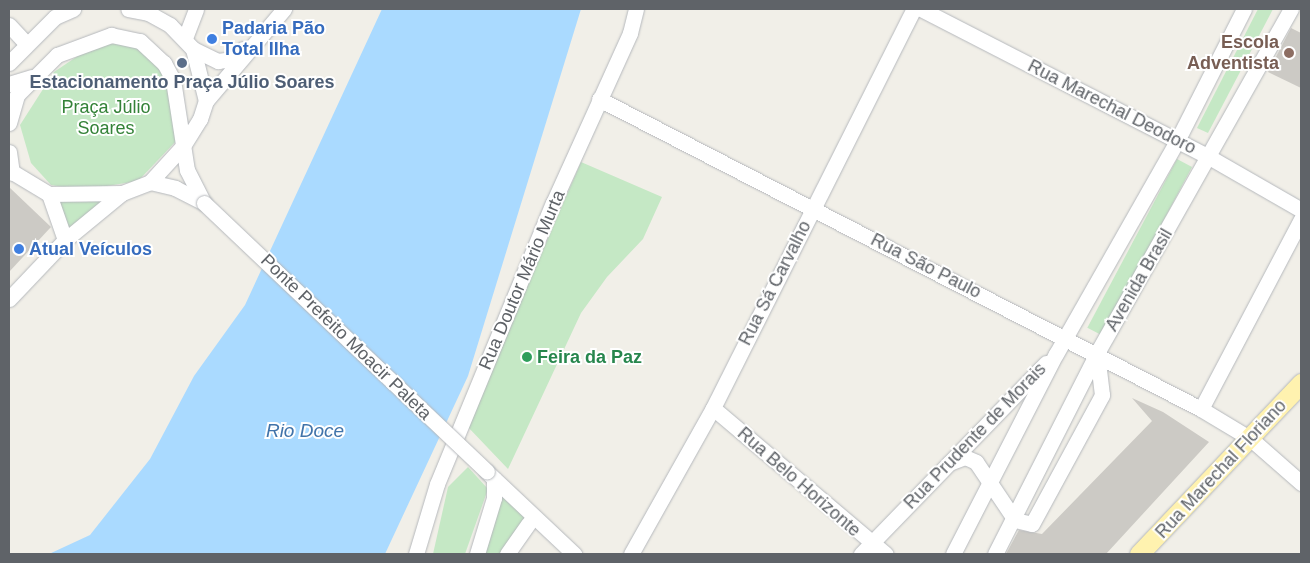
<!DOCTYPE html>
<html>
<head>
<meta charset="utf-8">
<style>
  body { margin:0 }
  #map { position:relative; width:1310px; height:563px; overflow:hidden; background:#f1efe8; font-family:Helvetica,sans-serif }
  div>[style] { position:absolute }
  .green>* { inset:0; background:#c5e8c5; transform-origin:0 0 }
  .water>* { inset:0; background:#aadaff }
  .building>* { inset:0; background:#cccac5 }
  .roads { filter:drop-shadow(0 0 1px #b5b8bc) drop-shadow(0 0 1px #b5b8bc) }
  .minor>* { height:15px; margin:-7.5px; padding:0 7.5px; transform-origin:7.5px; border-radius:7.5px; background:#fff }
  .major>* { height:19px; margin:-9.5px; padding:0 9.5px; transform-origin:9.5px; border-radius:9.5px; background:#fff2af }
  .bridges { filter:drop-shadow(0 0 1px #b5b8bc) drop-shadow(0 0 1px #b5b8bc) }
  .minor-bridge>* { height:15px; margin:-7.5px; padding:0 7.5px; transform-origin:7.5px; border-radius:7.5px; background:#fff }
  .dots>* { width:14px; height:14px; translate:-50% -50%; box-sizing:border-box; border:2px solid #fff; border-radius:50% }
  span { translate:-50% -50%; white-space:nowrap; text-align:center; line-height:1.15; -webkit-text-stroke:4px #fff; paint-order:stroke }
  .shop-label { font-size:18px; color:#366cbe; font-weight:700 }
  .left { translate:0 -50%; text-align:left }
  .education-label { font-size:18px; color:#785e54; font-weight:700 }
  .right { translate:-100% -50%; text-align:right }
  .service-label { font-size:18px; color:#4e5e75; font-weight:700 }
  .street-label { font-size:18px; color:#5f6368 }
  .park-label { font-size:18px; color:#348238 }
  .leisure-label { font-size:18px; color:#27864d; font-weight:700 }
  .water-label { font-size:19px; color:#4174aa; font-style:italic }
  .frame { position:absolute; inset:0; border:10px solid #5f6368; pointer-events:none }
</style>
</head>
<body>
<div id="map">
  <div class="green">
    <div style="clip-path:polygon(1258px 9px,1273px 9px,1208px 133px,1197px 128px)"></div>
    <div style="clip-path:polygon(128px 42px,156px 59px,171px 88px,180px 137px,138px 181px,82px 190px,51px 185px,31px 163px,20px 125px,54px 72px,94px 45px)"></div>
    <div style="left:1177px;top:159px;width:17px;height:191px;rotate:28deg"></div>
    <div style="clip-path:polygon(581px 162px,662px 197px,643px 239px,607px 277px,581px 313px,508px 469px,467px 426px)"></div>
    <div style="clip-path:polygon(56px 199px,80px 202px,109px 199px,67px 233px)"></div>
    <div style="clip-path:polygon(468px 467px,488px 489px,465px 554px,433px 554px,448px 487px)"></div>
    <div style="clip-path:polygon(501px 493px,527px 515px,505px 554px,479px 554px)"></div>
  </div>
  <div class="water">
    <div style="clip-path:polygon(382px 9px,581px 9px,468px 376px,385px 554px,49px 554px,90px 535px,150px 459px,194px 376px,245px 305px)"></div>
  </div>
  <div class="building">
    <div style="clip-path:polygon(1291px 28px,1301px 33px,1301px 88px,1268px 72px)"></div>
    <div style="clip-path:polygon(9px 187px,51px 227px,9px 272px)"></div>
    <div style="clip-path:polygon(1132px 398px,1163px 412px,1209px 442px,1106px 554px,1006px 554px,1019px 530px,1042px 534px,1152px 421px)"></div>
  </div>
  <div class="roads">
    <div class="minor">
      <div style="left:921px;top:9px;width:324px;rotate:27.2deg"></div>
      <div style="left:1209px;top:157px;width:106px;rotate:29.9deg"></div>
      <div style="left:9px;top:25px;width:25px;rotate:47deg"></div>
      <div style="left:185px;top:38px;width:31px;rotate:-69deg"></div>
      <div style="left:193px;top:49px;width:28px;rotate:26deg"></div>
      <div style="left:218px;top:61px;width:15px;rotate:-8deg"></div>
      <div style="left:233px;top:59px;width:14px;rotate:-45deg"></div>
      <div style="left:9px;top:63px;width:65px;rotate:-45deg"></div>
      <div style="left:55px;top:17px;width:20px;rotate:-24deg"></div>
      <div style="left:9px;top:84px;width:24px;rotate:-17deg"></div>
      <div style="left:599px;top:99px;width:677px;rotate:27.25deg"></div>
      <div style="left:1201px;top:409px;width:58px;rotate:31deg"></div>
      <div style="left:1251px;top:439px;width:67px;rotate:41.3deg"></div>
      <div style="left:206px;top:101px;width:121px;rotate:-49.7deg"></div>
      <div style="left:9px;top:123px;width:29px;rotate:-74deg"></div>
      <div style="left:17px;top:95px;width:57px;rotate:-45deg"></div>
      <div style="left:57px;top:55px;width:58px;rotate:-20.3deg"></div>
      <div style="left:111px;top:35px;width:30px;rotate:12deg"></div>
      <div style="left:140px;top:41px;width:33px;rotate:43deg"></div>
      <div style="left:164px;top:63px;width:19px;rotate:62deg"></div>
      <div style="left:173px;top:80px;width:91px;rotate:81.2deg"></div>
      <div style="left:187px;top:170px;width:37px;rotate:63deg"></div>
      <div style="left:9px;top:152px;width:21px;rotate:82deg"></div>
      <div style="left:9px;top:170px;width:47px;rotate:31deg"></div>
      <div style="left:49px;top:194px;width:73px;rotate:-0.8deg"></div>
      <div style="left:122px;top:193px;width:30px;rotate:-21deg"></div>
      <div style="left:150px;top:182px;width:49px;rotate:-47.5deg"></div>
      <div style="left:183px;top:146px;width:32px;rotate:-58deg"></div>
      <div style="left:200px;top:119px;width:19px;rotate:-72deg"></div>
      <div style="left:206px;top:101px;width:54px;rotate:-104deg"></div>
      <div style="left:193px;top:49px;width:33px;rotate:-134deg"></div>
      <div style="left:170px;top:25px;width:25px;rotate:-151deg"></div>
      <div style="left:148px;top:13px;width:20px;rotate:-169deg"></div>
      <div style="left:150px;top:182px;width:26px;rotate:13deg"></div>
      <div style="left:175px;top:188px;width:33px;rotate:27deg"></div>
      <div style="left:49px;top:194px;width:49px;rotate:70.8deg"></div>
      <div style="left:9px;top:299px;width:81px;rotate:-46.5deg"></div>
      <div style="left:65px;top:240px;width:74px;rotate:-39.5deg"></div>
      <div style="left:713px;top:408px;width:226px;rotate:40.2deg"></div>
      <div style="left:1201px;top:409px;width:215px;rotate:-62.2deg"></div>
      <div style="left:949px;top:463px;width:17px;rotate:-21deg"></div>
      <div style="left:965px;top:457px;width:12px;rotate:24deg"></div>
      <div style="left:976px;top:462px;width:70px;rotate:56.1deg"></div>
      <div style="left:1015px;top:520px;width:17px;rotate:13deg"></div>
      <div style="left:1032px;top:524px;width:147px;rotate:-61.5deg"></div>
      <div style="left:1102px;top:395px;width:42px;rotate:-96.8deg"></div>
      <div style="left:487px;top:472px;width:120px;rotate:43.3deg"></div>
      <div style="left:416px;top:554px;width:73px;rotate:-73.3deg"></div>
      <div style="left:437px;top:484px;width:304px;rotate:-67.6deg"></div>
      <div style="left:553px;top:203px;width:187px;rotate:-65.6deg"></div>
      <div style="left:630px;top:33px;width:25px;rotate:-76deg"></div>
      <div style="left:477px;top:554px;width:59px;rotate:-73.1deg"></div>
      <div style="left:494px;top:498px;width:19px;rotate:-90deg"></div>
      <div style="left:507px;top:554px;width:37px;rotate:-55deg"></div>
      <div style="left:631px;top:554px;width:167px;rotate:-60.7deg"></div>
      <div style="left:713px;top:408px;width:447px;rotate:-63.3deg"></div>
      <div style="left:861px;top:554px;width:266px;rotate:-45.9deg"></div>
      <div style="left:953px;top:554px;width:225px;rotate:-62.8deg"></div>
      <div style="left:1056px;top:354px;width:245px;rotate:-60.4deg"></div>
      <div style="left:1177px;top:141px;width:148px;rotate:-63.1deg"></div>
      <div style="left:995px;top:554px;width:225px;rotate:-63.1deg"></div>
      <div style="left:1097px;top:353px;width:395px;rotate:-60.6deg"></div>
    </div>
    <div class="major">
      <div style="left:1139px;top:554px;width:236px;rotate:-46.5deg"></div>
    </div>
  </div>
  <div class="bridges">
    <div class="minor-bridge">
      <div style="left:204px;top:203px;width:390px;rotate:43.5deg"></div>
    </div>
  </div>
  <div class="dots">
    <div style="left:212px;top:39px;background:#3f7fe0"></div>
    <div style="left:1289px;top:53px;background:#8d6e63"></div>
    <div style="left:182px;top:63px;background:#5c6f8a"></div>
    <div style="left:19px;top:249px;background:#3f7fe0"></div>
    <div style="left:527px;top:357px;background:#2e9e5b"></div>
  </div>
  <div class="shop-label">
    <span class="left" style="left:222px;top:39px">Padaria Pão<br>Total Ilha</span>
    <span class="left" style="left:29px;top:249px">Atual Veículos</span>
  </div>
  <div class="education-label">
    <span class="right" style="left:1279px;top:53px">Escola<br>Adventista</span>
  </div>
  <div class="service-label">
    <span style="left:182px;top:82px">Estacionamento Praça Júlio Soares</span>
  </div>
  <div class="street-label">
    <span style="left:1112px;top:107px;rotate:27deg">Rua Marechal Deodoro</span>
    <span style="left:926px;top:266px;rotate:27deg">Rua São Paulo</span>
    <span style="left:522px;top:280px;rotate:-67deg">Rua Doutor Mário Murta</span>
    <span style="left:1139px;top:280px;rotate:-60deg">Avenida Brasil</span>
    <span style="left:775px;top:283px;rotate:-63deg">Rua Sá Carvalho</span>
    <span style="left:346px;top:337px;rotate:44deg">Ponte Prefeito Moacir Paleta</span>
    <span style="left:975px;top:436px;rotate:-46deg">Rua Prudente de Morais</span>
    <span style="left:1221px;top:469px;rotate:-47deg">Rua Marechal Floriano</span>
    <span style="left:799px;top:482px;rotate:41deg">Rua Belo Horizonte</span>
  </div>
  <div class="park-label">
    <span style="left:106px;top:118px">Praça Júlio<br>Soares</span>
  </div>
  <div class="leisure-label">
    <span class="left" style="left:537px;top:357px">Feira da Paz</span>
  </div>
  <div class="water-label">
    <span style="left:305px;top:431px">Rio Doce</span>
  </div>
  <div class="frame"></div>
</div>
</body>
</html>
